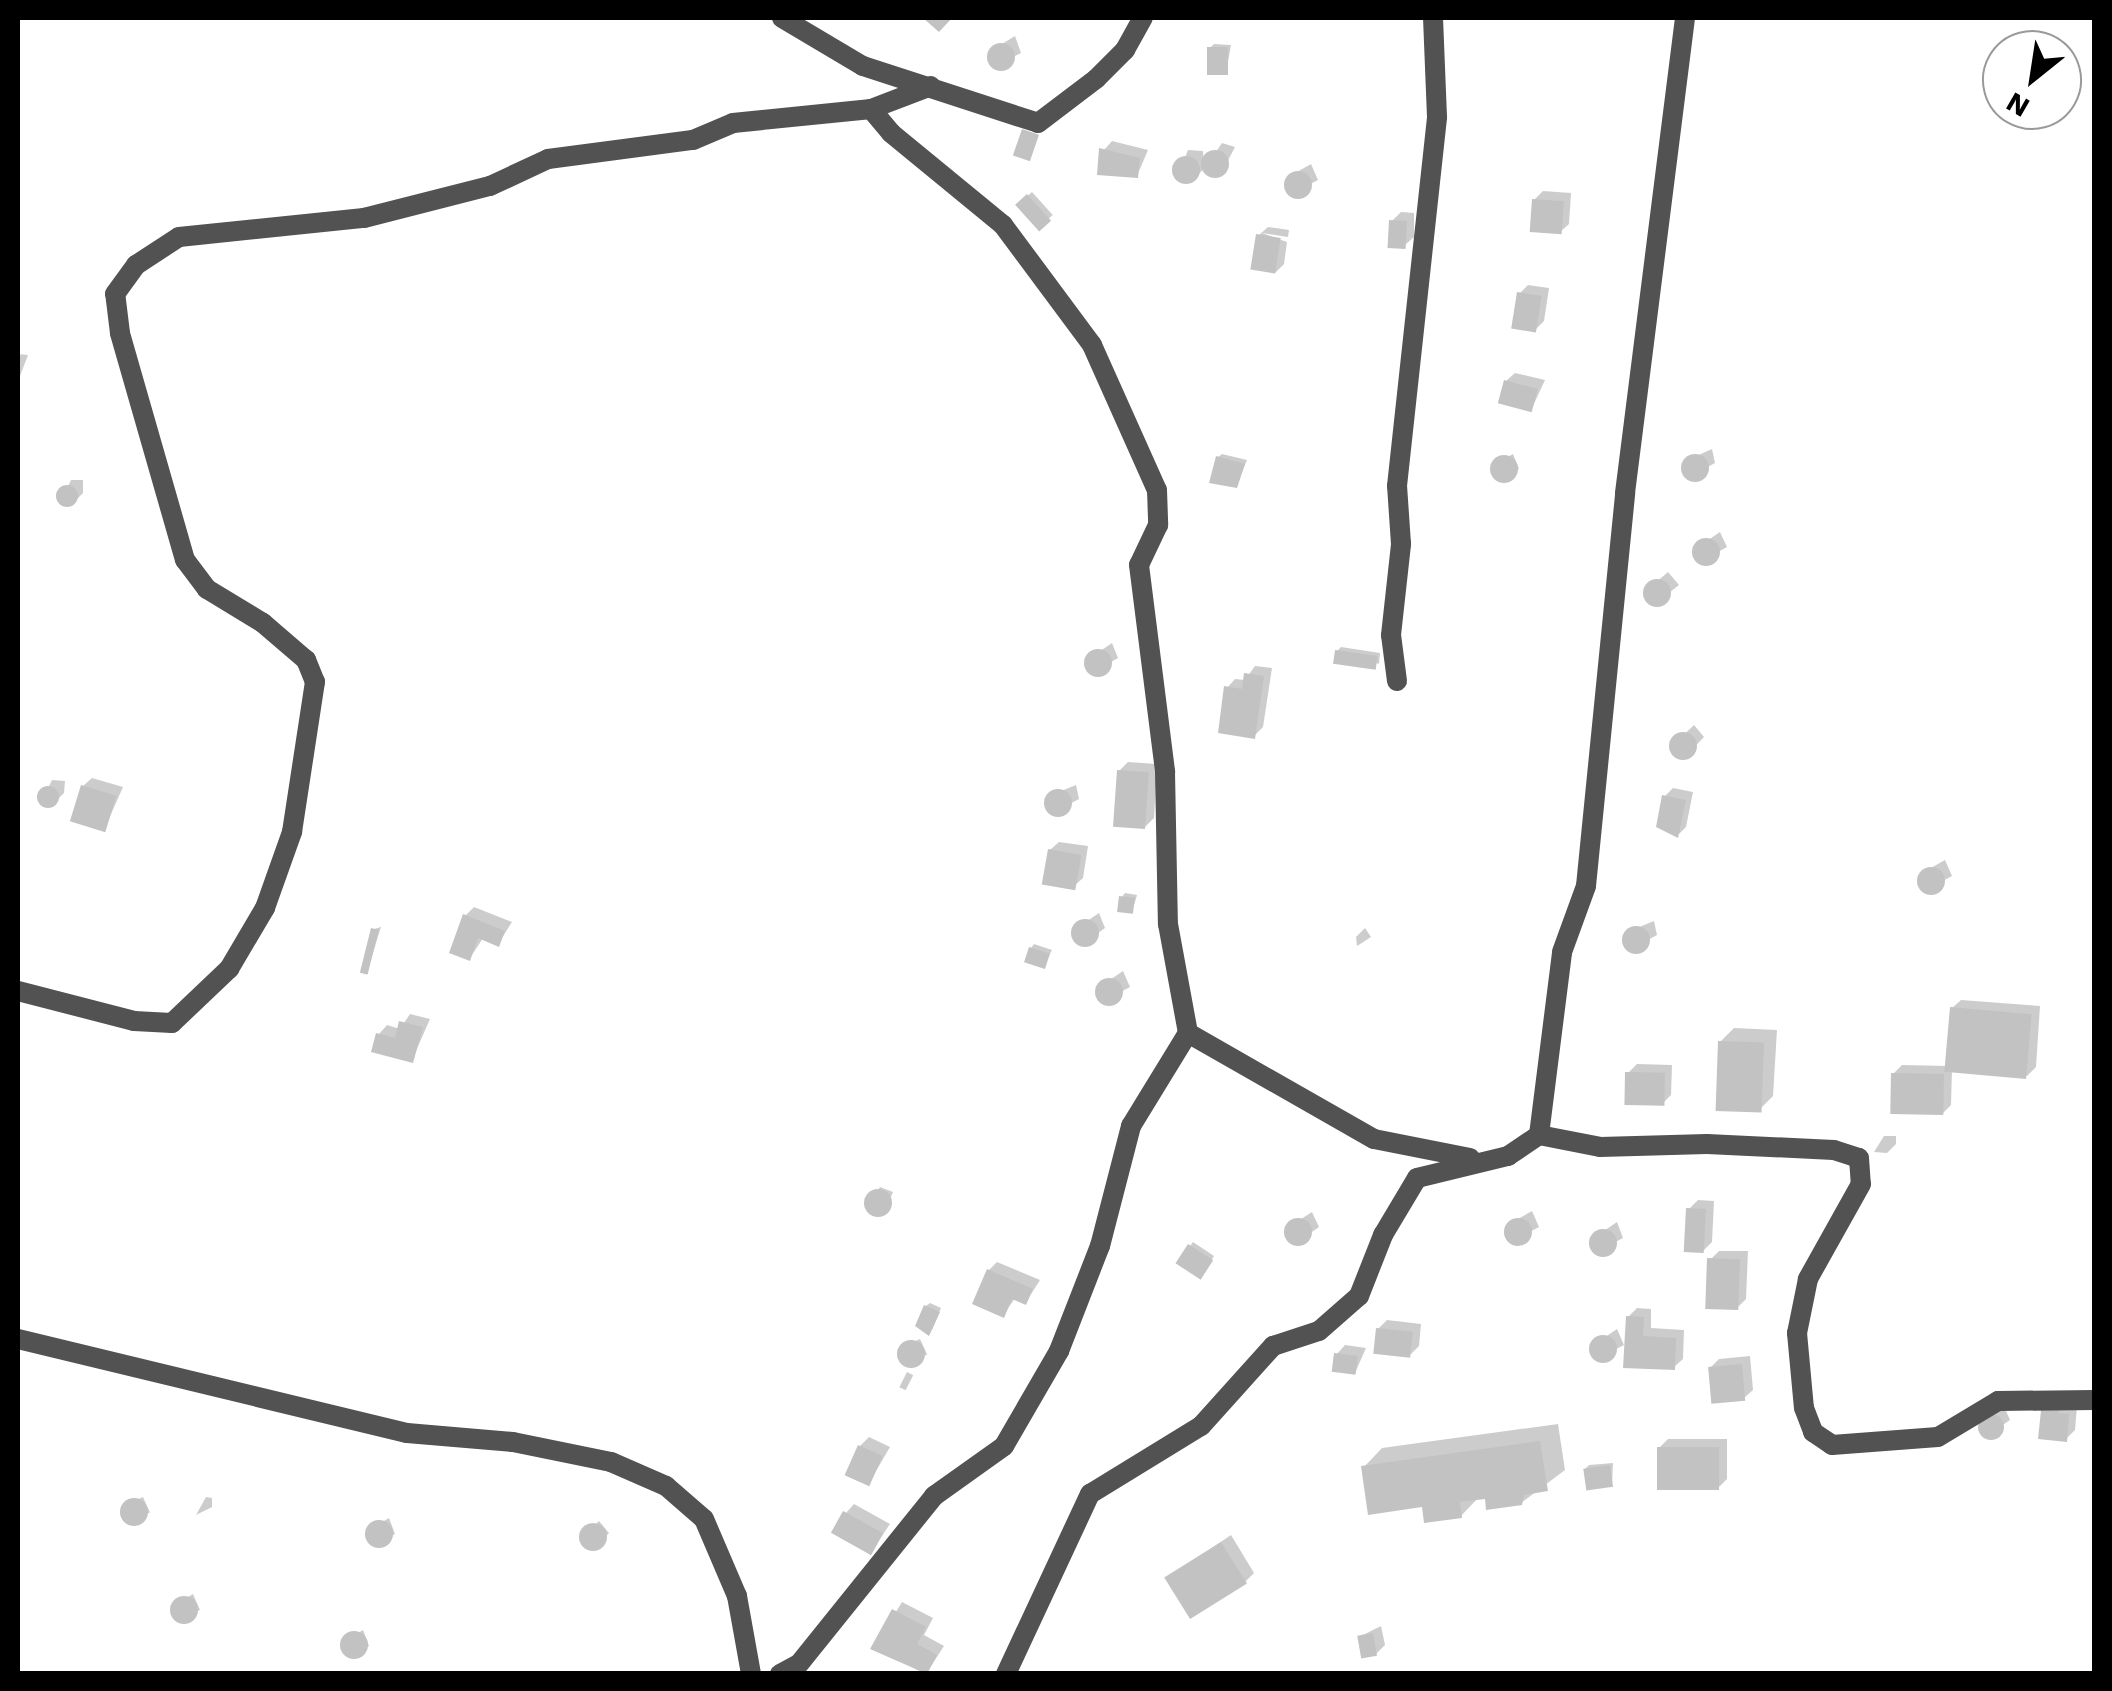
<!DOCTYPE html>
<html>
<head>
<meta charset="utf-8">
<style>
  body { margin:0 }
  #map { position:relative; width:2112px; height:1691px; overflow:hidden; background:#fff; font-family:"Work Sans",sans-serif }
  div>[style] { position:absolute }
  .shadow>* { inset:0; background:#0003; transform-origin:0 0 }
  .building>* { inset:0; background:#c2c2c2; transform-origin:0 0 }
  .round { border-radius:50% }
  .minor>* { height:20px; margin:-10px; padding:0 10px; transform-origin:10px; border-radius:10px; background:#525252 }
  span { translate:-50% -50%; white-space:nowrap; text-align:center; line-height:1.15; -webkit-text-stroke:10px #fff; paint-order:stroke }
  .frame { position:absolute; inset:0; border:20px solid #000; pointer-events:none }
  .north { position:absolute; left:1982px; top:30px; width:100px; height:100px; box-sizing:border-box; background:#fff; border:2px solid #999; border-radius:50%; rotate:210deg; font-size:28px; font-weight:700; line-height:40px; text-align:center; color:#000 }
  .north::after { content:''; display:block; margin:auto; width:35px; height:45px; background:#000; clip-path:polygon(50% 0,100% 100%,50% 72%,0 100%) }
</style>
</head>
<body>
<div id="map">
  <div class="shadow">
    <div style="clip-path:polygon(1015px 36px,1021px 53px,995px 66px,992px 50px)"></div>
    <div style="clip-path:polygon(1214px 44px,1231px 45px,1226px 73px,1210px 48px)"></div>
    <div style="clip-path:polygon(1112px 141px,1148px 150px,1137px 176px,1104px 150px)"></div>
    <div style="clip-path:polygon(1222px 143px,1235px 147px,1221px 174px,1205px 168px)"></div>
    <div style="clip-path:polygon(1188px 150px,1203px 151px,1204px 169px,1195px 177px,1177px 177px)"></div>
    <div style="clip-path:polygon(1311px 164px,1318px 180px,1292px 194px,1288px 177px)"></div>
    <div style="clip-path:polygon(1543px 191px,1571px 193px,1569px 224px,1560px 232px,1534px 200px)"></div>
    <div style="left:1032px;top:192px;width:31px;height:19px;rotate:48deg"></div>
    <div style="clip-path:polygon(1401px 212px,1414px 213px,1414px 237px,1405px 245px,1392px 221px)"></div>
    <div style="clip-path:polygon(1268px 227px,1289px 230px,1288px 237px,1262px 233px,1287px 242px,1284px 264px,1275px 273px,1259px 235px)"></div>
    <div style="clip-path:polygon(1528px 285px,1549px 288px,1544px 321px,1535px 330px,1519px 294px)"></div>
    <div style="clip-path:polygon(18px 354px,28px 355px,20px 376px,18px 376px)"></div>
    <div style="clip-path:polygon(1515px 373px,1545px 380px,1532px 408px,1506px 381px)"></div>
    <div style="clip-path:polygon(1712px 449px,1715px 463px,1689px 477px,1685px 461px)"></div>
    <div style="clip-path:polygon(1222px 454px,1247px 460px,1236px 486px,1218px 457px)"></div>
    <div style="clip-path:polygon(1513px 454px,1519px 469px,1498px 478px,1493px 465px)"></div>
    <div style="clip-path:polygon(71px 480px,83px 480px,83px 493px,74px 502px,61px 501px)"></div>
    <div style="clip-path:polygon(1720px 532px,1727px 547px,1700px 562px,1695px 549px)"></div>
    <div style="clip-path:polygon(1668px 572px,1679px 585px,1655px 604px,1647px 590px)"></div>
    <div style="clip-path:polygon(1112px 643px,1118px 658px,1092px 673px,1087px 660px)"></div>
    <div style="clip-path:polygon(1341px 647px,1380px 653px,1379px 664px,1337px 651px)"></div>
    <div style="clip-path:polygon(1255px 666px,1272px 668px,1263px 727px,1254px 736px,1227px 688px,1235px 679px,1245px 680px)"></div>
    <div style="clip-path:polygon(1694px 725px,1704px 737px,1685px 757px,1672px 746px)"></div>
    <div style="clip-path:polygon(1128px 762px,1157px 764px,1154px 818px,1145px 827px,1119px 771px)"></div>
    <div style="clip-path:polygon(92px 778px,123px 787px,104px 830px,83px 786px)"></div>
    <div style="clip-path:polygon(52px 780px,65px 781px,64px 793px,55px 802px,42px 801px)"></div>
    <div style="clip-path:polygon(1076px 785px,1079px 799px,1053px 813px,1049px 796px)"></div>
    <div style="clip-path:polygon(1673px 788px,1693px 792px,1686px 827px,1678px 835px,1664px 797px)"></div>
    <div style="clip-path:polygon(1059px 842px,1088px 846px,1083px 878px,1074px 886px,1050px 850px)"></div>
    <div style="clip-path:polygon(1945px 860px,1952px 876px,1926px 890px,1922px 873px)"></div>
    <div style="clip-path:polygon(1125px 893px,1137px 895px,1132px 912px,1122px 897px)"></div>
    <div style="clip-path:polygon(474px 907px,512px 922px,498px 944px,483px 938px,470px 958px,465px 916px)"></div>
    <div style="clip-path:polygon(1099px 913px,1105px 928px,1083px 944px,1074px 930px)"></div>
    <div style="clip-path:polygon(1654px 921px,1657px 935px,1631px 949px,1627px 932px)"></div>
    <div style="clip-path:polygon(381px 927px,367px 972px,364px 975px,374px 929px)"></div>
    <div style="clip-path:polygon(1365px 928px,1371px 937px,1357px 946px,1356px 937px)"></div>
    <div style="clip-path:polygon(1034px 944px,1052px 950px,1043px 967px,1031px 948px)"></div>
    <div style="clip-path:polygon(1123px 971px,1130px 987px,1104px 1001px,1098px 988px)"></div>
    <div style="clip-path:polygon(1961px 1000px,2040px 1006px,2036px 1067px,2027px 1076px,1952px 1069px,1951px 1105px,1942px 1114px,1893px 1074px,1902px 1065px,1948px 1066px,1952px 1008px)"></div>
    <div style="clip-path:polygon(410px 1014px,430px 1019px,412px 1060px,379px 1034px,387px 1025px,400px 1029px)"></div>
    <div style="clip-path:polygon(1734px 1028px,1777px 1030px,1773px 1096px,1759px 1110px,1720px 1042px)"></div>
    <div style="clip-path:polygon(1637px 1064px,1672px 1065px,1671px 1095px,1662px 1104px,1628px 1073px)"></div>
    <div style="clip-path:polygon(1884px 1136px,1896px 1136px,1896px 1144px,1887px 1153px,1874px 1152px)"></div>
    <div style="clip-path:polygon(880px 1187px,893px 1192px,884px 1213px,869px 1207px)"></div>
    <div style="clip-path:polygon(1698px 1200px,1714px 1201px,1712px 1242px,1703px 1251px,1689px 1209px)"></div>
    <div style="clip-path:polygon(1532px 1211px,1539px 1227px,1513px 1241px,1509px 1224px)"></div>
    <div style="clip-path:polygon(1312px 1212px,1319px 1227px,1296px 1243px,1287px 1228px)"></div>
    <div style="clip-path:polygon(1617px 1222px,1623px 1238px,1597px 1252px,1592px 1239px)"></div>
    <div style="clip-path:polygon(1193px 1242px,1214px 1256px,1204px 1273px,1190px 1246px)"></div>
    <div style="clip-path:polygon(1719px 1251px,1748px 1251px,1746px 1299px,1738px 1307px,1710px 1260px)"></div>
    <div style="clip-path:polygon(997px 1262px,1040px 1280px,1026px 1302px,1016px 1297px,1003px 1315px,989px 1270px)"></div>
    <div style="clip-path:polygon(930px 1303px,941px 1308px,932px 1330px,926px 1306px)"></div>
    <div style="clip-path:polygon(1637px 1308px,1651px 1309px,1651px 1328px,1684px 1330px,1683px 1359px,1674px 1367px,1626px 1366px,1628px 1317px)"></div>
    <div style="clip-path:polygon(1387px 1320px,1421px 1324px,1419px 1346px,1410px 1355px,1378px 1329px)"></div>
    <div style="clip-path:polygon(1617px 1329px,1624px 1345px,1597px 1359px,1592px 1346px)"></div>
    <div style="left:920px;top:1339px;width:17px;height:22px;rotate:65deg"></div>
    <div style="clip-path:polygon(1345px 1345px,1366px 1348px,1355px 1373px,1337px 1354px)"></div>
    <div style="clip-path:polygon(1750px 1356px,1753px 1390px,1744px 1398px,1710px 1368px,1719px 1359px)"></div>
    <div style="left:907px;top:1372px;width:7px;height:17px;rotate:27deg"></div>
    <div style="clip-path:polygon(2045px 1402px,2077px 1406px,2075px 1430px,2066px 1439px)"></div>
    <div style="clip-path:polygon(2003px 1404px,2010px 1420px,1987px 1436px,1978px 1421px)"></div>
    <div style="clip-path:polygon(1558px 1424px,1565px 1470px,1521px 1503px,1479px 1497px,1461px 1516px,1424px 1504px,1364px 1467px,1382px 1448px)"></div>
    <div style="clip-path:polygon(869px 1437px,890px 1447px,869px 1483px,860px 1446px)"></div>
    <div style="clip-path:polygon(1668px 1439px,1727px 1439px,1727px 1479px,1718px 1488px,1659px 1448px)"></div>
    <div style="clip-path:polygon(1613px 1463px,1612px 1485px,1585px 1469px,1589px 1465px)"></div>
    <div style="left:143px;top:1497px;width:17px;height:23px;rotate:66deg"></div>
    <div style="clip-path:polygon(206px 1497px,212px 1498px,212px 1507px,196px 1515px)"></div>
    <div style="clip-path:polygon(854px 1504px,890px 1524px,871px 1552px,846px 1513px)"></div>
    <div style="clip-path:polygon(389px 1518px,395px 1534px,378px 1545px,369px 1530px)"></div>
    <div style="clip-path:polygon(599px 1521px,609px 1533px,595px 1548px,582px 1538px)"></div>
    <div style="clip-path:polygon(1231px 1535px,1254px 1573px,1245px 1582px,1167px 1578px)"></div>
    <div style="clip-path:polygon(193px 1594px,200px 1610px,179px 1619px,173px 1606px)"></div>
    <div style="clip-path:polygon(902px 1602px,933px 1618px,924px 1635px,944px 1646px,926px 1674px,874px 1648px)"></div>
    <div style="clip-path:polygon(1381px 1626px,1385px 1645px,1376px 1654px,1359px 1637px)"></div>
    <div style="clip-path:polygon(363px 1630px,369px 1646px,352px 1657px,343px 1642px)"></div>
  </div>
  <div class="building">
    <div style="clip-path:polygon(923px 18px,952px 18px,939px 32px)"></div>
    <div class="round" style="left:987px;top:43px;width:28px;height:28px"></div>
    <div style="left:1207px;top:47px;width:21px;height:28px"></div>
    <div style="left:1022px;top:129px;width:18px;height:28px;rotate:19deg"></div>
    <div style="clip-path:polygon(1099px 148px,1140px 158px,1138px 178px,1097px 175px)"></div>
    <div class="round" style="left:1201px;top:150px;width:28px;height:28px"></div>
    <div class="round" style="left:1172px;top:156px;width:28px;height:28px"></div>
    <div class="round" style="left:1284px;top:171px;width:28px;height:28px"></div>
    <div style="left:1027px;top:194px;width:36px;height:16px;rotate:48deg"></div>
    <div style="left:1532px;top:199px;width:32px;height:33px;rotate:4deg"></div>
    <div style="left:1389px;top:220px;width:18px;height:28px;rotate:3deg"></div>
    <div style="left:1256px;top:234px;width:25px;height:36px;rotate:9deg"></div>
    <div style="left:1517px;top:292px;width:25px;height:37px;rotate:9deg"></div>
    <div style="left:1504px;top:380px;width:35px;height:24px;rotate:15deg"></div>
    <div class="round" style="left:1681px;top:454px;width:28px;height:28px"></div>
    <div class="round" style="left:1490px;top:455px;width:28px;height:28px"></div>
    <div style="clip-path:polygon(1216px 456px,1245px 464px,1237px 488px,1209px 483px)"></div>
    <div class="round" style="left:56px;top:485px;width:22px;height:22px"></div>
    <div class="round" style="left:1692px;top:538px;width:28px;height:28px"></div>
    <div class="round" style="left:1643px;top:579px;width:28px;height:28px"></div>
    <div class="round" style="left:1084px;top:649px;width:28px;height:28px"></div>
    <div style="left:1335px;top:650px;width:43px;height:14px;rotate:8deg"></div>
    <div style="clip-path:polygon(1244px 673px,1264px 676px,1255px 739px,1218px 733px,1224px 686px,1242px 689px)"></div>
    <div class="round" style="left:1669px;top:732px;width:28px;height:28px"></div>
    <div style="left:1117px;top:770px;width:32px;height:57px;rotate:4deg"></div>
    <div style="left:81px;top:785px;width:37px;height:38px;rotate:17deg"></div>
    <div class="round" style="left:37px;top:786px;width:22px;height:22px"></div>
    <div class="round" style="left:1044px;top:789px;width:28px;height:28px"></div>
    <div style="clip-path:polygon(1662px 795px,1686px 800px,1678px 838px,1656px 827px)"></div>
    <div style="left:1048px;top:849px;width:34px;height:36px;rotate:10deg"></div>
    <div class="round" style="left:1917px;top:867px;width:28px;height:28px"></div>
    <div style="left:1119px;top:896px;width:16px;height:16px;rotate:7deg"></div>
    <div style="clip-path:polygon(463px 914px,505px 931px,499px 947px,478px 938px,470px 961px,449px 953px)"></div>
    <div class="round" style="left:1071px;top:919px;width:28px;height:28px"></div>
    <div class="round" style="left:1622px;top:926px;width:28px;height:28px"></div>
    <div style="left:371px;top:928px;width:8px;height:46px;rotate:14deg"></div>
    <div style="left:1029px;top:947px;width:22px;height:16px;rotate:18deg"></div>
    <div class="round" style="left:1095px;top:978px;width:28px;height:28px"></div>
    <div style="left:1950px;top:1007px;width:82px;height:65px;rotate:5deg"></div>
    <div style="clip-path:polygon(399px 1021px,423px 1027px,413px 1063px,371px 1052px,376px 1033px,395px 1038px)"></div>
    <div style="left:1718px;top:1041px;width:46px;height:70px;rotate:2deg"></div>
    <div style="left:1625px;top:1072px;width:40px;height:33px;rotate:1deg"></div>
    <div style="left:1891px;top:1073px;width:53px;height:41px;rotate:1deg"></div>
    <div class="round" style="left:864px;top:1189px;width:28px;height:28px"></div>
    <div style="left:1686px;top:1208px;width:20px;height:44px;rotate:3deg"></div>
    <div class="round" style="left:1504px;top:1218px;width:28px;height:28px"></div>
    <div class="round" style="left:1284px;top:1218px;width:28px;height:28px"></div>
    <div class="round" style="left:1589px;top:1229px;width:28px;height:28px"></div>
    <div style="left:1188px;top:1244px;width:30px;height:23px;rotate:33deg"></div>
    <div style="left:1707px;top:1258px;width:33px;height:51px;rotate:2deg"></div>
    <div style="clip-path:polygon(987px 1269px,1033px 1289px,1026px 1305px,1012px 1299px,1004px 1318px,972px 1304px)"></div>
    <div style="clip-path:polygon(924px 1305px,940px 1312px,929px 1336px,915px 1326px)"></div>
    <div style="clip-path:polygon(1626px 1316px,1644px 1317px,1643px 1336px,1676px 1338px,1675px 1370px,1623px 1368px)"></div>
    <div style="left:1376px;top:1328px;width:37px;height:26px;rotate:6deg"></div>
    <div class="round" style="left:1589px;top:1335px;width:28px;height:28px"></div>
    <div class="round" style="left:897px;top:1340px;width:28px;height:28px"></div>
    <div style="left:1334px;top:1353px;width:24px;height:19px;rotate:7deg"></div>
    <div style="left:1742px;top:1364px;width:37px;height:34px;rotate:85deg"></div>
    <div style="clip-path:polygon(2042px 1401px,2060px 1402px,2059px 1413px,2069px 1414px,2067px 1442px,2038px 1439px)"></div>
    <div class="round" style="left:1978px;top:1414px;width:26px;height:26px"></div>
    <div style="clip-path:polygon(1540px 1441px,1548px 1491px,1524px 1495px,1522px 1505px,1486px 1510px,1485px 1499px,1460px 1502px,1462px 1518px,1424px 1523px,1422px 1507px,1368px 1515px,1361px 1466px)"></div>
    <div style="left:858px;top:1445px;width:27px;height:33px;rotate:24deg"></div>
    <div style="left:1657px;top:1447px;width:62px;height:43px"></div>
    <div style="left:1610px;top:1465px;width:22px;height:27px;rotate:82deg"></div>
    <div class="round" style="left:120px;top:1498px;width:28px;height:28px"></div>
    <div style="left:843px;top:1511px;width:46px;height:25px;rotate:29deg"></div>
    <div class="round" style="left:365px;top:1520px;width:28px;height:28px"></div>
    <div class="round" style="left:579px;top:1523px;width:28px;height:28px"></div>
    <div style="left:1221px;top:1542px;width:49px;height:67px;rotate:58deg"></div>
    <div class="round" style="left:170px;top:1596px;width:28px;height:28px"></div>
    <div style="clip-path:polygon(892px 1609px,926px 1627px,917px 1644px,937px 1655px,927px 1674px,870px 1649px)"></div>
    <div class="round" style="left:340px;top:1631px;width:28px;height:28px"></div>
    <div style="left:1373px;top:1633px;width:23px;height:16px;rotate:80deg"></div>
  </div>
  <div class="minor">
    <div style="left:782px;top:18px;width:94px;rotate:30.7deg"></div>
    <div style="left:863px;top:66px;width:184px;rotate:18deg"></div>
    <div style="left:1038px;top:123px;width:73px;rotate:-37.2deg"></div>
    <div style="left:1096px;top:79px;width:41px;rotate:-45deg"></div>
    <div style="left:1125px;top:50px;width:37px;rotate:-61deg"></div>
    <div style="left:871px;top:109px;width:31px;rotate:50deg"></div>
    <div style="left:891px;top:133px;width:145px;rotate:39.4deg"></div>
    <div style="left:1003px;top:225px;width:149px;rotate:53.4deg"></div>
    <div style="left:1092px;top:345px;width:159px;rotate:65.9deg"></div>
    <div style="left:1157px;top:490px;width:35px;rotate:88deg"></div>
    <div style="left:1158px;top:525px;width:44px;rotate:115.4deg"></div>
    <div style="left:1139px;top:565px;width:209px;rotate:82.8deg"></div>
    <div style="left:1165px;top:772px;width:152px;rotate:88.9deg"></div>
    <div style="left:1168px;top:924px;width:111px;rotate:79.6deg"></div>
    <div style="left:1188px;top:1033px;width:214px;rotate:29.7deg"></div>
    <div style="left:1374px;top:1139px;width:98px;rotate:11.2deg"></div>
    <div style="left:1397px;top:681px;width:46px;rotate:-97.4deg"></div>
    <div style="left:1391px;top:635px;width:92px;rotate:-83.7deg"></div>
    <div style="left:1401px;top:544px;width:58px;rotate:-93.9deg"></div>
    <div style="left:1397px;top:486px;width:371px;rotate:-83.8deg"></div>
    <div style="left:1437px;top:117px;width:99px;rotate:-92.3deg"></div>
    <div style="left:18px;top:991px;width:120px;rotate:14.5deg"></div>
    <div style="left:134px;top:1021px;width:38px;rotate:3deg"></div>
    <div style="left:172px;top:1023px;width:79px;rotate:-43.5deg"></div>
    <div style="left:229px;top:969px;width:71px;rotate:-59.5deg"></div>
    <div style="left:265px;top:908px;width:81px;rotate:-70.4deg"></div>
    <div style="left:292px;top:832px;width:152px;rotate:-81.3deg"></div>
    <div style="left:315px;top:682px;width:24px;rotate:-112deg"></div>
    <div style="left:306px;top:660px;width:57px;rotate:-139.3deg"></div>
    <div style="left:263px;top:623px;width:66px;rotate:-148.7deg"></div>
    <div style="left:207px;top:589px;width:36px;rotate:-127deg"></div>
    <div style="left:185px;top:560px;width:236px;rotate:-106deg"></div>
    <div style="left:120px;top:333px;width:39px;rotate:-97deg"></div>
    <div style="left:115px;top:294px;width:36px;rotate:-54deg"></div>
    <div style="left:136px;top:265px;width:51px;rotate:-33.1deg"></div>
    <div style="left:179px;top:237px;width:186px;rotate:-5.9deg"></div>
    <div style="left:364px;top:218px;width:130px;rotate:-14.3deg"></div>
    <div style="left:490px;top:186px;width:64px;rotate:-25deg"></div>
    <div style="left:548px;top:159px;width:146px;rotate:-7.5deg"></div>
    <div style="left:693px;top:140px;width:43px;rotate:-23deg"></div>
    <div style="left:733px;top:123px;width:139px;rotate:-5.8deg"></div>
    <div style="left:871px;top:109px;width:64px;rotate:-21deg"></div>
    <div style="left:1539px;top:1135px;width:62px;rotate:11.1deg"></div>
    <div style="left:1600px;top:1147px;width:107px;rotate:-1.6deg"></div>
    <div style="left:1707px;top:1144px;width:127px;rotate:2.7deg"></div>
    <div style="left:1834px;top:1150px;width:26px;rotate:18deg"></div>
    <div style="left:1859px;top:1158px;width:26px;rotate:86deg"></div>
    <div style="left:1861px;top:1184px;width:109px;rotate:119.2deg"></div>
    <div style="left:1808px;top:1279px;width:55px;rotate:101.5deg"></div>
    <div style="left:1797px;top:1333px;width:75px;rotate:84.7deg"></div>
    <div style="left:1804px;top:1408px;width:26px;rotate:69deg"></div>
    <div style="left:1813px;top:1432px;width:23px;rotate:34deg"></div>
    <div style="left:1832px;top:1445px;width:106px;rotate:-4.3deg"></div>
    <div style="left:1938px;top:1437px;width:70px;rotate:-31deg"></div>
    <div style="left:1998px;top:1401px;width:96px;rotate:-0.6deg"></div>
    <div style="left:18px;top:1339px;width:400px;rotate:13.6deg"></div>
    <div style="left:407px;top:1433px;width:106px;rotate:4.9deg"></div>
    <div style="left:513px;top:1442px;width:100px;rotate:11.5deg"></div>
    <div style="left:611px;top:1462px;width:60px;rotate:23.6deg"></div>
    <div style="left:666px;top:1486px;width:50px;rotate:41deg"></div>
    <div style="left:704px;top:1519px;width:84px;rotate:66.8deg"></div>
    <div style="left:737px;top:1596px;width:79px;rotate:79.8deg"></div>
    <div style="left:780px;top:1674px;width:21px;rotate:-28deg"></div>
    <div style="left:799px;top:1664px;width:216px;rotate:-51.2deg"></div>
    <div style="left:934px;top:1496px;width:86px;rotate:-35.5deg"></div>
    <div style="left:1004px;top:1446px;width:110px;rotate:-59.9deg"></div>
    <div style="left:1059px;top:1351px;width:113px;rotate:-68.7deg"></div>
    <div style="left:1100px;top:1246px;width:124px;rotate:-75.5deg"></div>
    <div style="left:1131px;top:1126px;width:109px;rotate:-58.5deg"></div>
    <div style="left:1006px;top:1674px;width:199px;rotate:-65deg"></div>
    <div style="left:1090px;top:1494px;width:130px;rotate:-31.5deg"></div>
    <div style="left:1201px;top:1426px;width:108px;rotate:-48deg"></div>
    <div style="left:1273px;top:1346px;width:48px;rotate:-18.1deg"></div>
    <div style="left:1319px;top:1331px;width:53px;rotate:-41.2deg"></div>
    <div style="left:1359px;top:1296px;width:66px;rotate:-68.5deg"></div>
    <div style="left:1383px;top:1235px;width:66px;rotate:-59.2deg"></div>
    <div style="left:1417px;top:1178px;width:94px;rotate:-13.6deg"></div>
    <div style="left:1508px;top:1156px;width:37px;rotate:-34deg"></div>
    <div style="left:1539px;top:1135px;width:184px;rotate:-82.8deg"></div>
    <div style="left:1562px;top:952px;width:70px;rotate:-70deg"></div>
    <div style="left:1586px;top:886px;width:395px;rotate:-84.3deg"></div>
    <div style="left:1625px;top:493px;width:479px;rotate:-82.8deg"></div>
  </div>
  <div class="frame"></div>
  <div class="north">N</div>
</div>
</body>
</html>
